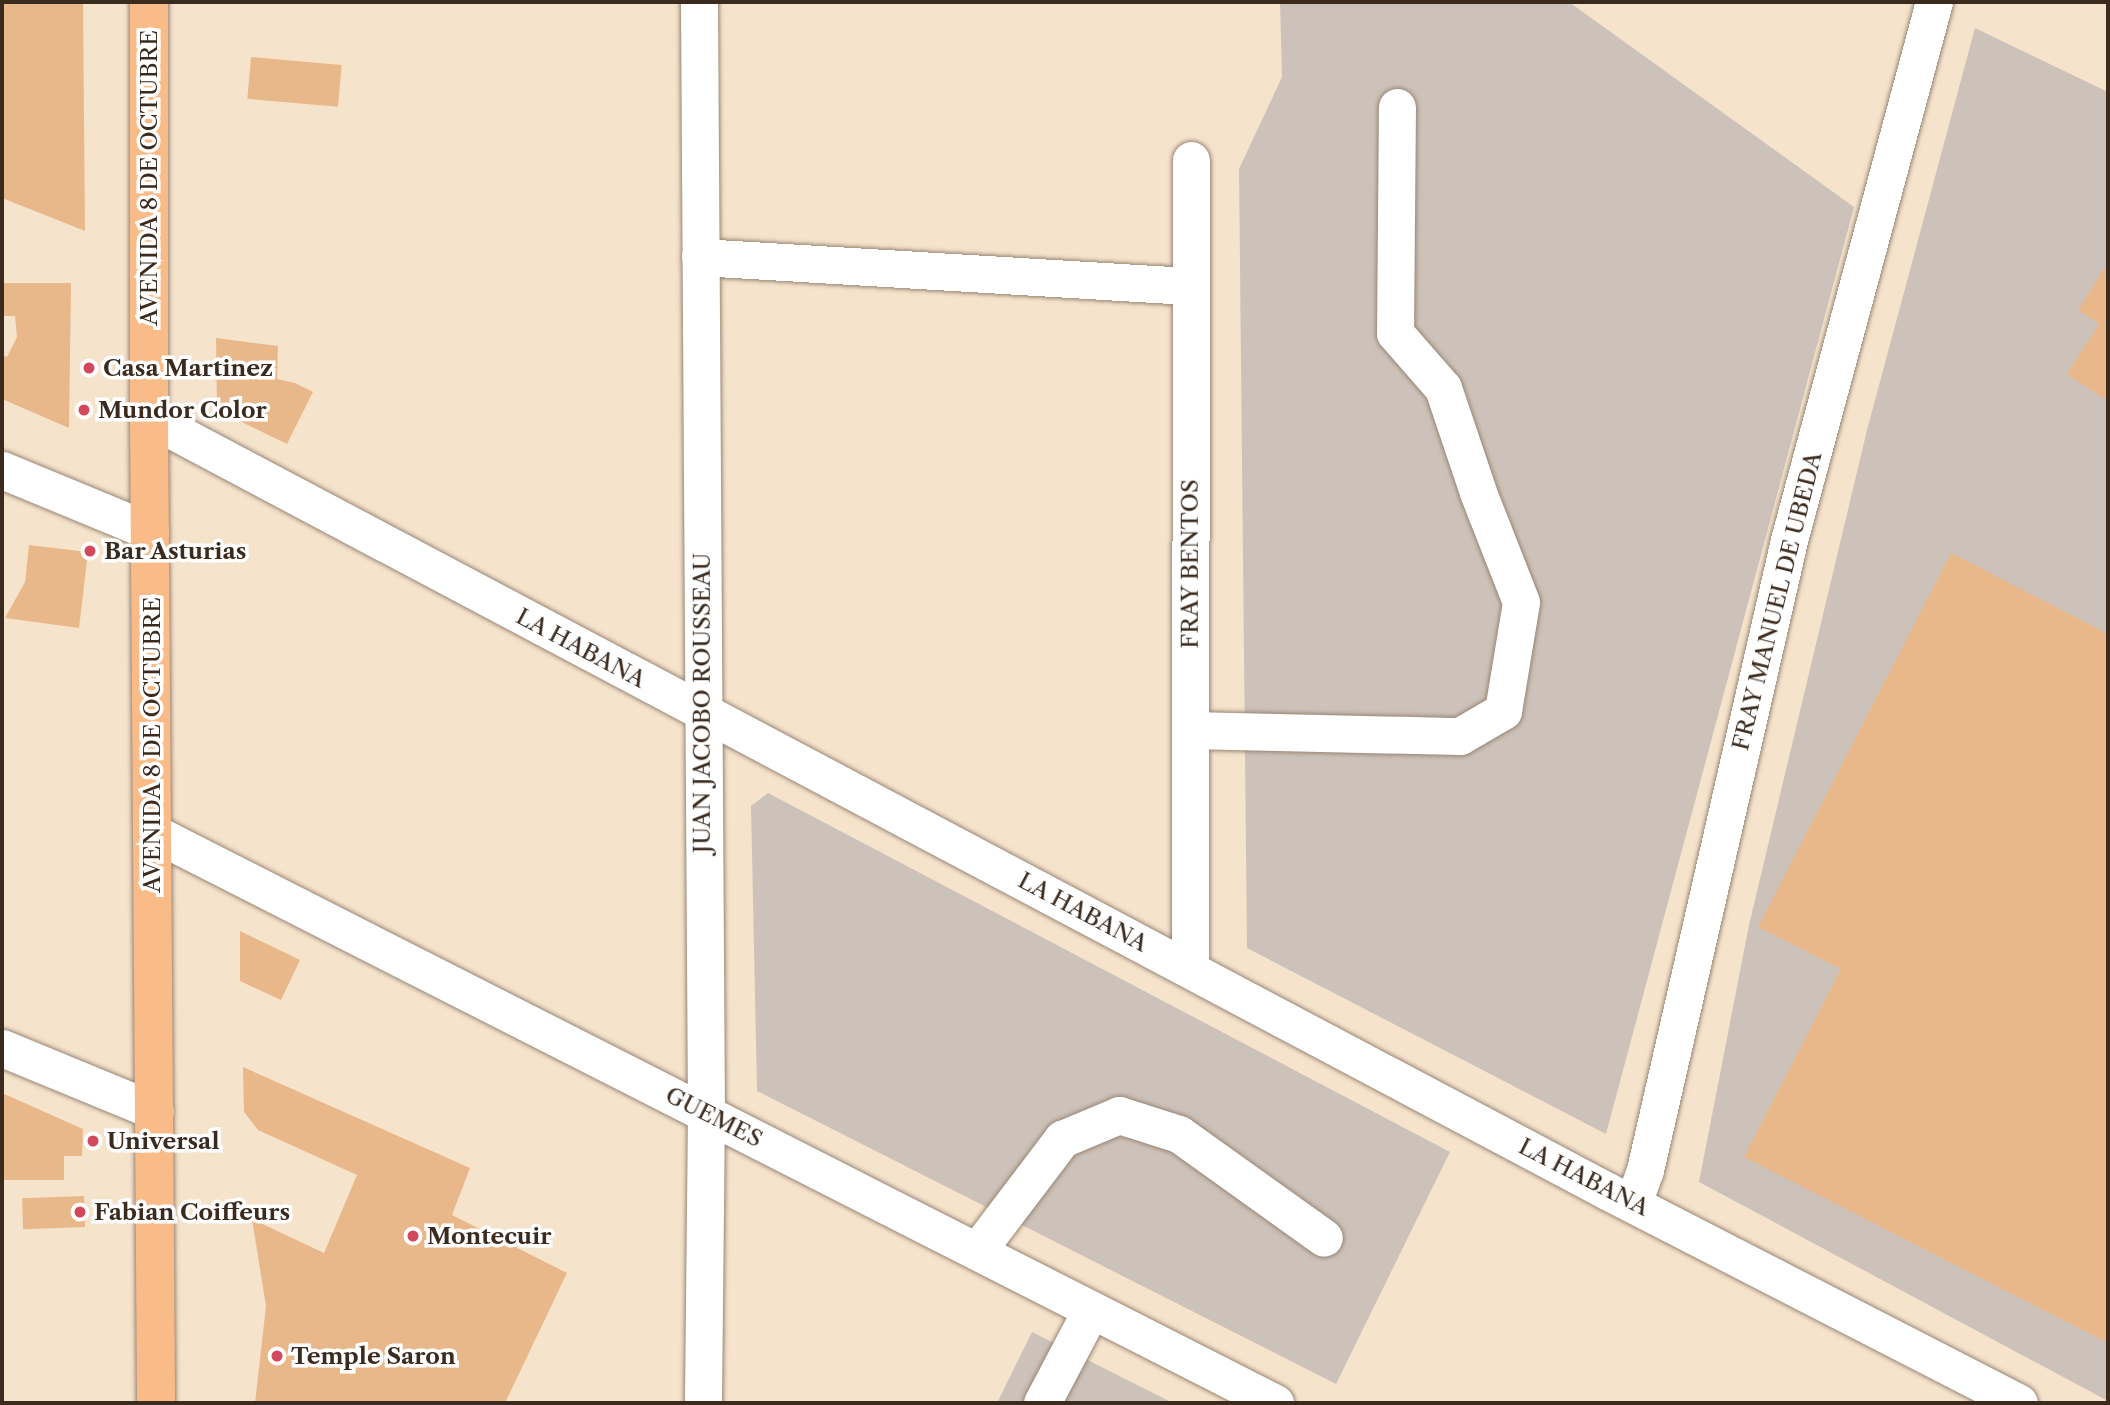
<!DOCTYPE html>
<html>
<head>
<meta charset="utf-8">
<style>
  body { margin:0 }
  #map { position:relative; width:2110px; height:1405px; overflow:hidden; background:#f6e3cc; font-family:"Libre Caslon Text",serif }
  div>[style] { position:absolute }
  .industrial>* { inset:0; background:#cdc2b9 }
  .building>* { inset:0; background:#e9b88a; transform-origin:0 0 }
  .roads { filter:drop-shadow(0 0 2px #988675) drop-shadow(0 0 2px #988675) }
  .minor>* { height:37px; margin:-18.5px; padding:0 18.5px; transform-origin:18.5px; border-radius:18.5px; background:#fff }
  .major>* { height:38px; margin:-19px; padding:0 19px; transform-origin:19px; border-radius:19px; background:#f9bc89 }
  .dots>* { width:19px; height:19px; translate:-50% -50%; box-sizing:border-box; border:4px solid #fff; border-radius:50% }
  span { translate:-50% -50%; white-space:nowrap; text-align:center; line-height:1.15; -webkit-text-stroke:7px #fff; paint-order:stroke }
  .street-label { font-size:23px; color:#3b2a1e }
  .poi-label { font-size:23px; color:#3b2a1e; font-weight:700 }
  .left { translate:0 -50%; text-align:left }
  .frame { position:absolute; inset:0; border:4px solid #3b2a1e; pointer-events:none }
</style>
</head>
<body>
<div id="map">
  <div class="industrial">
    <div style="clip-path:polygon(1280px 2px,1569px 2px,1854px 207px,1606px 1134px,1247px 948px,1239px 169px,1282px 77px)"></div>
    <div style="clip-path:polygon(1975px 28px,2108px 92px,2108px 1401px,1699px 1182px,1749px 925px,1867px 430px)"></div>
    <div style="clip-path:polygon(768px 793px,1450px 1152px,1336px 1384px,757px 1091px,751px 806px)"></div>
    <div style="clip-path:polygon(1032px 1332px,1173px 1403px,997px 1403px)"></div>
  </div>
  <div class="building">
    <div style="clip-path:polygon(2px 2px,83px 2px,85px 231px,2px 198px)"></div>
    <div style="left:251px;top:57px;width:91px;height:42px;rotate:5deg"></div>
    <div style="clip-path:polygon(2108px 263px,2108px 401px,2067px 374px,2099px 324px,2078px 310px)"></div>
    <div style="clip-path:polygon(2px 283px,71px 283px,69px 428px,2px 399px,2px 355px,7px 357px,17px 337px,15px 316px,2px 316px)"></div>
    <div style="clip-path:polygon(216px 338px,278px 346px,277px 379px,295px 383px,313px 392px,287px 444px,217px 410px)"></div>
    <div style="clip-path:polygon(29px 545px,88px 552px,79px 628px,5px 618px,25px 582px)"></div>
    <div style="clip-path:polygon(1951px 553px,2108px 634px,2108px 1343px,1744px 1157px,1841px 969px,1758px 927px)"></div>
    <div style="clip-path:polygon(240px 931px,300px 960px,281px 1000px,240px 981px)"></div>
    <div style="clip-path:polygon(243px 1067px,470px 1168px,452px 1215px,567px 1273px,505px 1403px,255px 1403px,266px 1306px,252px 1219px,324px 1253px,357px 1175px,258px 1130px,244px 1112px)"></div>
    <div style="clip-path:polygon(2px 1093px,83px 1129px,82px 1156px,64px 1156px,64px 1180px,2px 1180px)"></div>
    <div style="left:84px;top:1196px;width:31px;height:62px;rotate:88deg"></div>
  </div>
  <div class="roads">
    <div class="minor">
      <div style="left:699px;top:2px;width:1110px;rotate:89.64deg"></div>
      <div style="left:706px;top:1112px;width:291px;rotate:90.6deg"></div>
      <div style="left:700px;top:257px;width:492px;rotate:3.4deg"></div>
      <div style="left:149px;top:418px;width:1650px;rotate:27.93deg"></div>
      <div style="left:1607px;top:1191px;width:463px;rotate:27.2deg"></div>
      <div style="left:2px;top:470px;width:160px;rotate:22.4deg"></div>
      <div style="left:1190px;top:730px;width:270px;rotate:1.3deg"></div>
      <div style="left:1460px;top:736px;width:50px;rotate:-30.2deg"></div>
      <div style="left:1503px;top:711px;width:110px;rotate:-80.6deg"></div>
      <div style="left:1521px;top:602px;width:118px;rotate:-111.4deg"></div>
      <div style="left:1478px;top:492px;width:110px;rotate:-108.6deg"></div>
      <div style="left:1443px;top:388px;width:73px;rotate:-131.1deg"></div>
      <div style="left:1395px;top:333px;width:226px;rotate:-89.5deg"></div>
      <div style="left:152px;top:832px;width:1260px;rotate:26.95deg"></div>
      <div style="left:1190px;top:968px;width:808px;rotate:-89.93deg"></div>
      <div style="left:2px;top:1048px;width:165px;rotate:22.4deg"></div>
      <div style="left:1633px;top:1203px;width:35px;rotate:-70deg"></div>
      <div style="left:1645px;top:1170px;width:646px;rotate:-77.12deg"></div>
      <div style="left:1789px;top:540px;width:557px;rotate:-74.92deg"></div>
      <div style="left:977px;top:1251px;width:141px;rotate:-52.8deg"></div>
      <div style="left:1062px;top:1139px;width:62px;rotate:-22.8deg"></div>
      <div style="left:1119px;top:1115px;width:63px;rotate:17.6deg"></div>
      <div style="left:1179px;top:1134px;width:178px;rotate:35.6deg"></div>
      <div style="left:1042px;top:1403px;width:105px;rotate:-62.2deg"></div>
    </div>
    <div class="major">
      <div style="left:149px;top:2px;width:416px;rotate:90deg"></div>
      <div style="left:149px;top:418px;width:985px;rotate:89.59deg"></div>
    </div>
  </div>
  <div class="dots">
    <div style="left:89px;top:368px;background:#d1495b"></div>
    <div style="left:84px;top:410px;background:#d1495b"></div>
    <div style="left:90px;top:551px;background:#d1495b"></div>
    <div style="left:93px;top:1141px;background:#d1495b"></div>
    <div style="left:80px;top:1212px;background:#d1495b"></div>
    <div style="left:413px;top:1236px;background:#d1495b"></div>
    <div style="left:277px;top:1356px;background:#d1495b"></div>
  </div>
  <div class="street-label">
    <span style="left:149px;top:178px;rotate:-90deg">AVENIDA 8 DE OCTUBRE</span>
    <span style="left:1190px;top:564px;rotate:-90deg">FRAY BENTOS</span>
    <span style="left:1777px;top:601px;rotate:-76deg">FRAY MANUEL DE UBEDA</span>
    <span style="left:581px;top:648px;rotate:28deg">LA HABANA</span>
    <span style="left:702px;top:703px;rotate:-90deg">JUAN JACOBO ROUSSEAU</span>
    <span style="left:152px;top:745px;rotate:-90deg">AVENIDA 8 DE OCTUBRE</span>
    <span style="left:1083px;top:912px;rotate:28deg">LA HABANA</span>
    <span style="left:714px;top:1117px;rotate:27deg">GUEMES</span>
    <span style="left:1584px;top:1177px;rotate:27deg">LA HABANA</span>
  </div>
  <div class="poi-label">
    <span class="left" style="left:103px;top:368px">Casa Martinez</span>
    <span class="left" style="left:98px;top:410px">Mundor Color</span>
    <span class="left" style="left:104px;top:551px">Bar Asturias</span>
    <span class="left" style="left:107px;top:1141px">Universal</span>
    <span class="left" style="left:94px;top:1212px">Fabian Coiffeurs</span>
    <span class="left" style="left:427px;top:1236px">Montecuir</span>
    <span class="left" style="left:291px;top:1356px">Temple Saron</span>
  </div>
  <div class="frame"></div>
</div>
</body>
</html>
